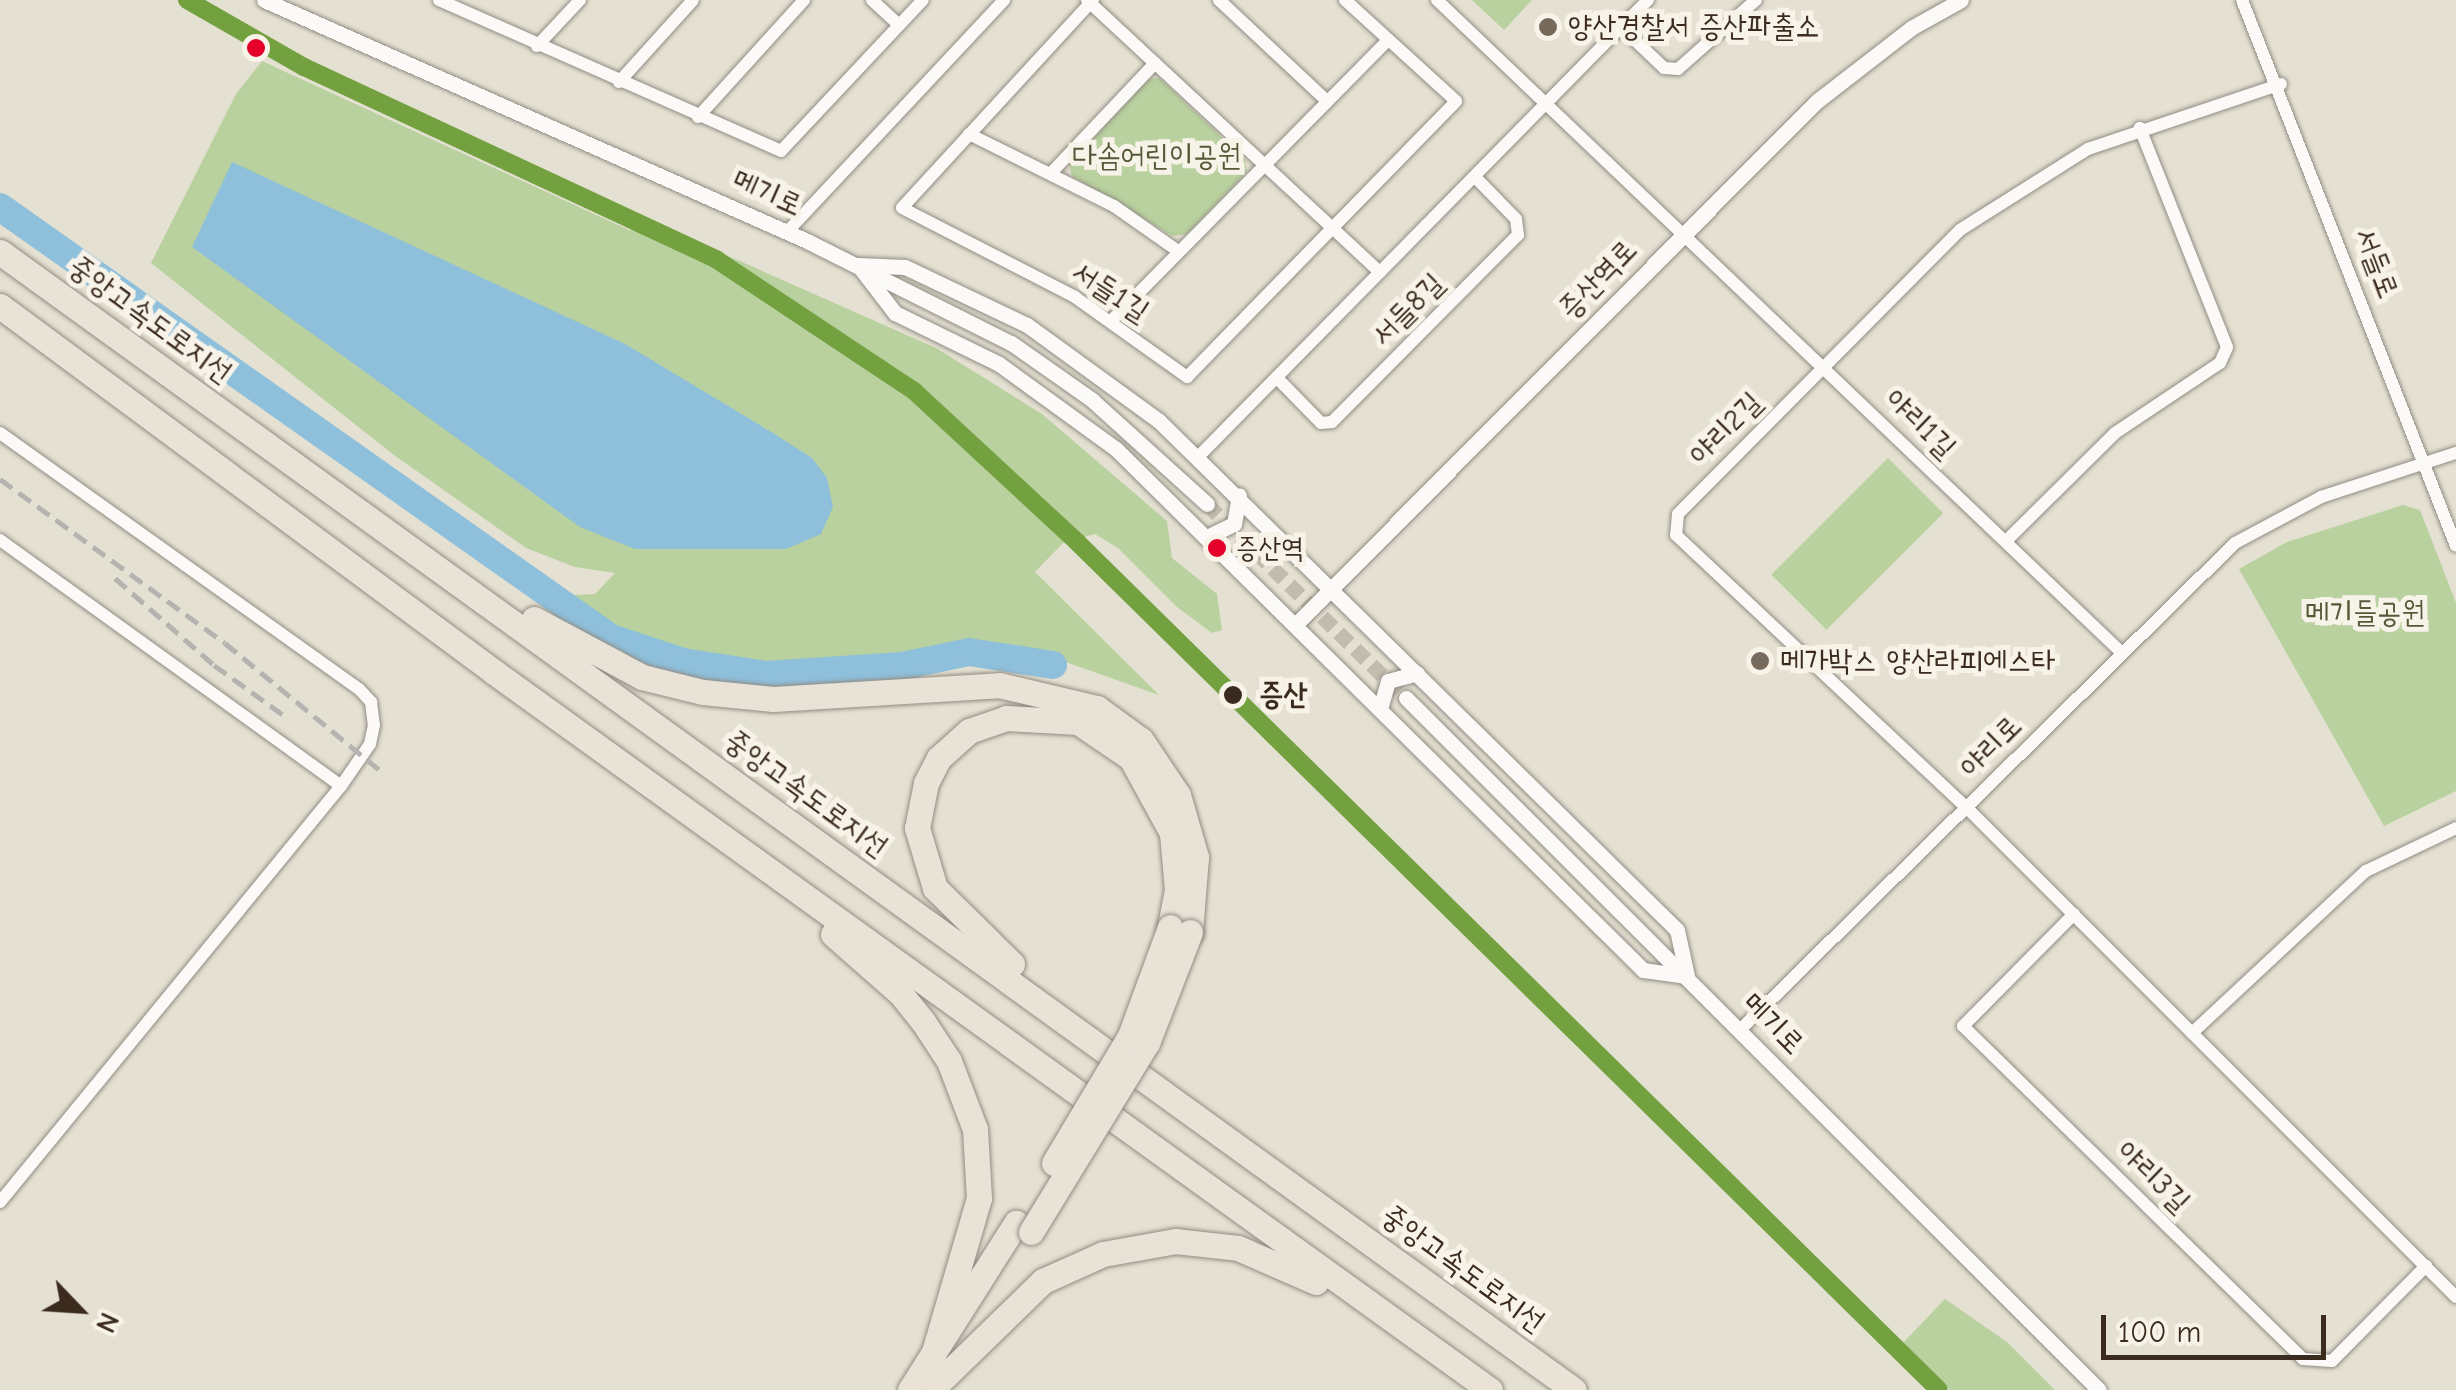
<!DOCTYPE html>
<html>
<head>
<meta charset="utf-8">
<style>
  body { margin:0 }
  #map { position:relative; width:2456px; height:1390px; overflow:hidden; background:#e5e1d2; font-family:"Comic Neue","Poor Story",sans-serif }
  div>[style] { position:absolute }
  .green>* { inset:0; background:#b9d19e; transform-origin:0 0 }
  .water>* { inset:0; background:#8ebfdb }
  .river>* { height:28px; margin:-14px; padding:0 14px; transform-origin:14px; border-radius:14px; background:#8ebfdb }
  .tertiary-tunnel>* { height:15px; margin-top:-7.5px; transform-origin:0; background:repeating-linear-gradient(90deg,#c3bcae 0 15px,transparent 0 23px) }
  .roads { filter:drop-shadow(0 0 2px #918c83) drop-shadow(0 0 2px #918c83) }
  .minor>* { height:12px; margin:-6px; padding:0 6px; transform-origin:6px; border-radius:6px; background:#fbfaf8 }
  .tertiary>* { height:15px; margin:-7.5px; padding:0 7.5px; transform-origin:7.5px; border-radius:7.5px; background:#fbfaf8 }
  .motorway>* { height:25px; margin:-12.5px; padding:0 12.5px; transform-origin:12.5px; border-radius:12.5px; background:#e9e2d6 }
  .rail>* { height:5px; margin-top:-2.5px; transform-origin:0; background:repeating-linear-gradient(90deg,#b5b3af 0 15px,transparent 0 23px) }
  .bridges { filter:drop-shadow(0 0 2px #918c83) drop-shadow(0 0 2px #918c83) }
  .motorway-bridge>* { height:25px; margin:-12.5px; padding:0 12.5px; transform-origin:12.5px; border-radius:12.5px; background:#e9e2d6 }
  .metro-1>* { height:18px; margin:-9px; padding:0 9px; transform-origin:9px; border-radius:9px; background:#73a140 }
  .dots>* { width:28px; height:28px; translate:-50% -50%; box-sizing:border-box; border:5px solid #f7f3e8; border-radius:50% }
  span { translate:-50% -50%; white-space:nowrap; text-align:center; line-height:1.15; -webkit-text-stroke:10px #f7f3e8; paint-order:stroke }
  .bus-label { font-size:28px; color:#3b2a1e }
  .left { translate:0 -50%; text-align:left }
  .poi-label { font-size:30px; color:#3b2a1e }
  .park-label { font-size:30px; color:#565838 }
  .street-label { font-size:30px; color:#3b2a1e }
  .stop-label { font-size:30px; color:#3b2a1e; font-weight:700 }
  .north { position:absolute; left:30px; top:1260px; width:100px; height:100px; -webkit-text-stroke:8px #f7f3e8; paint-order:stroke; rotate:115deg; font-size:28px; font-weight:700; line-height:40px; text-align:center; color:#3b2a1e }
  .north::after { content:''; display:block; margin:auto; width:35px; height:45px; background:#3b2a1e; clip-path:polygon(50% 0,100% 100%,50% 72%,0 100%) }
  .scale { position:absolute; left:2101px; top:1315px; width:225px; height:45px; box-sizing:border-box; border:5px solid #3b2a1e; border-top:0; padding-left:12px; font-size:30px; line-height:35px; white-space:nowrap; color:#3b2a1e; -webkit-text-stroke:8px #f7f3e8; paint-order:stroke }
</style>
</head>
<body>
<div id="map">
  <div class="green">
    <div style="clip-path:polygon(1472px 0,1532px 0,1504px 30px)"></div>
    <div style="clip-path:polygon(262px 61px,629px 230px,672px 231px,936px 348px,1042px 414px,1167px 521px,1172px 558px,1217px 594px,1222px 630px,1212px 633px,1177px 607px,1118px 548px,1095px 534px,1063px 543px,1035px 572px,1159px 695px,1040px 653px,962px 644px,883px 659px,750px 665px,676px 651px,606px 626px,560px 596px,595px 594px,615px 573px,575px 567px,526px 548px,394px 455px,151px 263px,236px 94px)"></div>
    <div style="clip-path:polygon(1159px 78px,1245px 159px,1247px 172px,1187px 234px,1173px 236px,1072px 176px,1069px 164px,1149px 79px)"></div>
    <div style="left:1888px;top:458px;width:78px;height:165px;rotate:45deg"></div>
    <div style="clip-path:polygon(2403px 505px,2420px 510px,2456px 603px,2456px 791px,2384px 826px,2239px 569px,2287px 542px)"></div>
    <div style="clip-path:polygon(1945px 1299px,2007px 1342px,2055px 1390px,1950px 1390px,1902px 1344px)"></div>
  </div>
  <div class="water">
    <div style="clip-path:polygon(232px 162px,625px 344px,773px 433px,812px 458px,827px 478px,833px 507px,821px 534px,786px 549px,635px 549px,580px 527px,192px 247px)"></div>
  </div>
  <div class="river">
    <div style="left:0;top:207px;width:748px;rotate:35.2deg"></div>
    <div style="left:611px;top:638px;width:76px;rotate:18.4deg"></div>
    <div style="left:683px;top:662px;width:84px;rotate:8.9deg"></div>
    <div style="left:766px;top:675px;width:136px;rotate:-3.8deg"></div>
    <div style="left:902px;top:666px;width:68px;rotate:-11.8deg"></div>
    <div style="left:969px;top:652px;width:85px;rotate:8.8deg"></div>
  </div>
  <div class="tertiary-tunnel">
    <div style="left:1207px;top:504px;width:278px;rotate:44.3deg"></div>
  </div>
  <div class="roads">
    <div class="minor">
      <div style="left:439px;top:0;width:374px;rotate:23.8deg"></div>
      <div style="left:781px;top:151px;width:207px;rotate:-46.8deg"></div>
      <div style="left:872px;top:0;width:37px;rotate:43deg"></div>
      <div style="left:1087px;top:0;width:400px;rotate:42.9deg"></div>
      <div style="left:1093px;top:0;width:282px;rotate:132.6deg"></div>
      <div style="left:902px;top:208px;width:195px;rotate:27.2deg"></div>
      <div style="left:1075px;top:297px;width:138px;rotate:35.5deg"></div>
      <div style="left:1187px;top:377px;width:385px;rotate:-45.7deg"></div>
      <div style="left:1456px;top:101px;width:150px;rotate:-137.7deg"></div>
      <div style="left:1219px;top:0;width:148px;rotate:43.1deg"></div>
      <div style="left:1437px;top:0;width:946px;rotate:43.63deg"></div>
      <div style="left:2242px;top:0;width:586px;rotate:68.6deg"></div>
      <div style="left:1621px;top:27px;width:38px;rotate:-45deg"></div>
      <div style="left:537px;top:46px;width:63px;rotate:-46.9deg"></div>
      <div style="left:619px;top:82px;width:110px;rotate:-47.9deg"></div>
      <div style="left:2281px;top:84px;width:204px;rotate:161.4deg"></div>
      <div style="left:2088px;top:149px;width:151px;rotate:147.7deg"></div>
      <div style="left:1960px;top:230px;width:400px;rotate:134.8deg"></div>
      <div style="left:1678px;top:514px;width:21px;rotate:95deg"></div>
      <div style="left:1676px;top:535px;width:398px;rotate:43.2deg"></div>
      <div style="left:1966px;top:807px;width:693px;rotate:45deg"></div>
      <div style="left:698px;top:117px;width:158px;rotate:-47.8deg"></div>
      <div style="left:969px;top:134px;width:162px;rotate:26.4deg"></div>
      <div style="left:1114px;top:206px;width:78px;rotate:35.1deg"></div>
      <div style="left:1052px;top:172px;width:150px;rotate:-46.6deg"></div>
      <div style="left:787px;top:232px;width:318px;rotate:-46.9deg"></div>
      <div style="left:1113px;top:319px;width:392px;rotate:-45.4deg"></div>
      <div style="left:1277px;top:378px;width:63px;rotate:45.6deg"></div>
      <div style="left:1321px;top:423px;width:11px;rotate:-5deg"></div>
      <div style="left:1332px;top:422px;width:264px;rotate:-45.2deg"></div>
      <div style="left:1518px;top:235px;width:16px;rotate:-97deg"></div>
      <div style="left:1516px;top:219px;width:59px;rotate:-134.3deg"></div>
      <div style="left:0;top:433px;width:441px;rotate:35.5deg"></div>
      <div style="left:359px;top:689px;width:18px;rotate:47deg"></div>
      <div style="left:371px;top:702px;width:23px;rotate:83deg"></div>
      <div style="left:374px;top:725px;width:19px;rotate:102deg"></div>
      <div style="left:370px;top:744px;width:51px;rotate:124.6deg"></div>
      <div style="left:341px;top:786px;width:538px;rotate:129.34deg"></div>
      <div style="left:1198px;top:457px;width:603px;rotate:-45.47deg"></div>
      <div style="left:1621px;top:27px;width:59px;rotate:43.6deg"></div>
      <div style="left:1664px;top:68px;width:14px;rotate:4deg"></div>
      <div style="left:1678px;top:69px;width:104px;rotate:-41.5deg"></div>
      <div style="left:0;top:540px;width:420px;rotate:35.8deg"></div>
      <div style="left:2006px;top:541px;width:153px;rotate:-44.7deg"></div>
      <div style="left:2115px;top:433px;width:126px;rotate:-33.7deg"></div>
      <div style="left:2220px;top:363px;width:17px;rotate:-66deg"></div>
      <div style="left:2227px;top:347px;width:236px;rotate:-111.7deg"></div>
      <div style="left:2074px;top:914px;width:158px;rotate:134.7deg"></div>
      <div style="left:1963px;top:1026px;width:476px;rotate:44.4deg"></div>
      <div style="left:2303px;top:1359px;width:29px;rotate:4deg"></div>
      <div style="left:2332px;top:1361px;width:134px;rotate:-45.3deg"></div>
      <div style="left:1740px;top:1030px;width:694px;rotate:-44.53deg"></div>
      <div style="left:2235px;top:543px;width:98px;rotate:-28.1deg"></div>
      <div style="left:2321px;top:497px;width:142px;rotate:-18.1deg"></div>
      <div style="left:2192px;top:1033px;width:238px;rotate:-43deg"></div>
      <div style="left:2366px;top:871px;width:100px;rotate:-25.5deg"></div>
    </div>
    <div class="tertiary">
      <div style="left:264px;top:0;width:594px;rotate:23.93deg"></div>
      <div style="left:807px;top:241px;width:228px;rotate:26.6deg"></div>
      <div style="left:1011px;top:343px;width:99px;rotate:35.1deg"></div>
      <div style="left:1092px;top:400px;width:155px;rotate:42.1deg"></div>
      <div style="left:858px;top:265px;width:47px;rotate:2.4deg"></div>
      <div style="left:905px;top:267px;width:135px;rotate:25.4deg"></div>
      <div style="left:1027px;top:325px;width:163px;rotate:36deg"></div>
      <div style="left:1159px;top:421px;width:726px;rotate:44.5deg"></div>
      <div style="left:1677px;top:930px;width:47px;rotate:77.7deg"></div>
      <div style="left:858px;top:265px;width:61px;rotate:52.4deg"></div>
      <div style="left:895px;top:313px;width:116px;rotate:26.1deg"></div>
      <div style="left:999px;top:364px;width:145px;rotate:36deg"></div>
      <div style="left:1116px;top:449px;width:741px;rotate:44.67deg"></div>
      <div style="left:1643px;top:970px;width:44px;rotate:7.8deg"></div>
      <div style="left:1207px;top:537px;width:30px;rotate:-26deg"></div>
      <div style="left:1234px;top:524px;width:29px;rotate:-80deg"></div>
      <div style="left:1296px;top:624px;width:738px;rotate:-45.11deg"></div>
      <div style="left:1817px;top:101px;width:119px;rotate:-37.8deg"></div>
      <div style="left:1911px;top:28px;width:57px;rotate:-29.2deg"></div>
      <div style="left:1406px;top:698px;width:979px;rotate:44.96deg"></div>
      <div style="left:1380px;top:709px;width:29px;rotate:-74deg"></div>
      <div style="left:1388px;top:681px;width:30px;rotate:-15deg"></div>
    </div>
    <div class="motorway">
      <div style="left:0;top:252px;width:1942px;rotate:35.87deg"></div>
      <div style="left:0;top:306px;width:615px;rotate:36.53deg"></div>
      <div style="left:494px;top:672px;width:1228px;rotate:35.79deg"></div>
      <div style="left:534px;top:619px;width:123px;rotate:28.2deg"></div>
      <div style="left:642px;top:677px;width:63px;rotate:13.8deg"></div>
      <div style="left:703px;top:692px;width:70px;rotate:5.7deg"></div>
      <div style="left:773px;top:699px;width:226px;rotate:-3.5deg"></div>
      <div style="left:999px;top:685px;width:101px;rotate:13.2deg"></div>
      <div style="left:1097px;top:708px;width:54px;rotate:36deg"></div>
      <div style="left:1141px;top:740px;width:66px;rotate:56.1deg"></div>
      <div style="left:1178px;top:795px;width:65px;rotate:73.8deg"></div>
      <div style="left:1196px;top:857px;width:75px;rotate:94.6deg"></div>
      <div style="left:833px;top:934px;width:89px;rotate:41.4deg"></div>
      <div style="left:900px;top:993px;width:38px;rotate:51deg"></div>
      <div style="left:924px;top:1023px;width:45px;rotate:56.7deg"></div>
      <div style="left:949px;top:1061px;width:73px;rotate:69.1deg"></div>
      <div style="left:975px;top:1129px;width:69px;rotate:86.7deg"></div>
      <div style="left:979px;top:1198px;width:168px;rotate:106.3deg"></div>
      <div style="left:1012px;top:964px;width:108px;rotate:-135.4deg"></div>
      <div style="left:935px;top:888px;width:63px;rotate:-106.7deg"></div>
      <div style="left:917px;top:828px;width:46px;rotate:-78.7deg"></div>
      <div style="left:926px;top:783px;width:28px;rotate:-63deg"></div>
      <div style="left:939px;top:758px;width:40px;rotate:-42deg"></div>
      <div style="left:969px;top:731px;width:39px;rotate:-19deg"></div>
      <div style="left:1006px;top:718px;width:72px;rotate:3.2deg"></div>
      <div style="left:1078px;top:722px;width:64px;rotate:34.2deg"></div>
      <div style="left:1131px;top:758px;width:85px;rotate:61.3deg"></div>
      <div style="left:1172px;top:833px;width:57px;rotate:85deg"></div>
      <div style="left:1177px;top:890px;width:38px;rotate:101deg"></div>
      <div style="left:937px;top:1384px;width:148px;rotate:-44.2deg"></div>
      <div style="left:1043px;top:1281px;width:66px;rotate:-24.2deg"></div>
      <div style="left:1103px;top:1254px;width:73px;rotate:-10.2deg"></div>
      <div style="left:1175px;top:1241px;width:63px;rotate:6.3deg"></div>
      <div style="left:1238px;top:1248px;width:85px;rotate:23.6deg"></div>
      <div style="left:910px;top:1390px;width:198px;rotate:-57.6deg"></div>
    </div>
  </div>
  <div class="rail">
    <div style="left:0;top:479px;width:278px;rotate:36.1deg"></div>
    <div style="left:225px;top:643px;width:205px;rotate:39.4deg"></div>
    <div style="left:115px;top:578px;width:132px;rotate:41.3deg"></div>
    <div style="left:214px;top:665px;width:89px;rotate:35.8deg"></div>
  </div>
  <div class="bridges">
    <div class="motorway-bridge">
      <div style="left:1054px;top:1163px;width:148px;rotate:-59.1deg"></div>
      <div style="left:1130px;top:1036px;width:116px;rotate:-69.8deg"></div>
      <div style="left:1031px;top:1232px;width:222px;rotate:-58.5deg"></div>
      <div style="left:1147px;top:1043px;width:119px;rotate:-68.8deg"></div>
    </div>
  </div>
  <div class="metro-1">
    <div style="left:187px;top:0;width:135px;rotate:29.8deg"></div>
    <div style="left:304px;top:67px;width:456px;rotate:25deg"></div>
    <div style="left:717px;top:260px;width:237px;rotate:33.6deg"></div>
    <div style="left:914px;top:391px;width:222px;rotate:42.8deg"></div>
    <div style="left:1077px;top:542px;width:1209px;rotate:44.53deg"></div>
  </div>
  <div class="dots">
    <div style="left:1548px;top:27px;background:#766a5d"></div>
    <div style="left:256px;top:48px;background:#e4002b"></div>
    <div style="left:1217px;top:548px;background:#e4002b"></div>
    <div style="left:1760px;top:661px;background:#766a5d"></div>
    <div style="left:1233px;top:695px;background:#3b2a1e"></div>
  </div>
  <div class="bus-label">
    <span class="left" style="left:1236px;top:548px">증산역</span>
  </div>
  <div class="poi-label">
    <span class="left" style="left:1568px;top:27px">양산경찰서 증산파출소</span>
    <span class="left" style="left:1780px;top:661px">메가박스 양산라피에스타</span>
  </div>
  <div class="park-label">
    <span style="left:1157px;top:156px">다솜어린이공원</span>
    <span style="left:2365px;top:613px">메기들공원</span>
  </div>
  <div class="street-label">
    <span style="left:767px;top:193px;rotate:24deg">메기로</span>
    <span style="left:2376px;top:263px;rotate:69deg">서들로</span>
    <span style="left:1598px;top:280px;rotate:-46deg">증산역로</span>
    <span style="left:1110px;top:292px;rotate:33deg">서들1길</span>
    <span style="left:1408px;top:310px;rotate:-45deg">서들8길</span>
    <span style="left:150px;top:320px;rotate:36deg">중앙고속도로지선</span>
    <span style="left:1920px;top:424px;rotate:44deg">야리1길</span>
    <span style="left:1726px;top:429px;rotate:-45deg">야리2길</span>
    <span style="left:1991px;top:747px;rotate:-45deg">야리로</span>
    <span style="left:806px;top:794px;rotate:36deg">중앙고속도로지선</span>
    <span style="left:1773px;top:1024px;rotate:45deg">메기로</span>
    <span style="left:2153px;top:1177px;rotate:44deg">야리3길</span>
    <span style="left:1463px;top:1269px;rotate:36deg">중앙고속도로지선</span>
  </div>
  <div class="stop-label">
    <span class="left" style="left:1259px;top:695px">증산</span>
  </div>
  <div class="north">N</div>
  <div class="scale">100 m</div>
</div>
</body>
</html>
